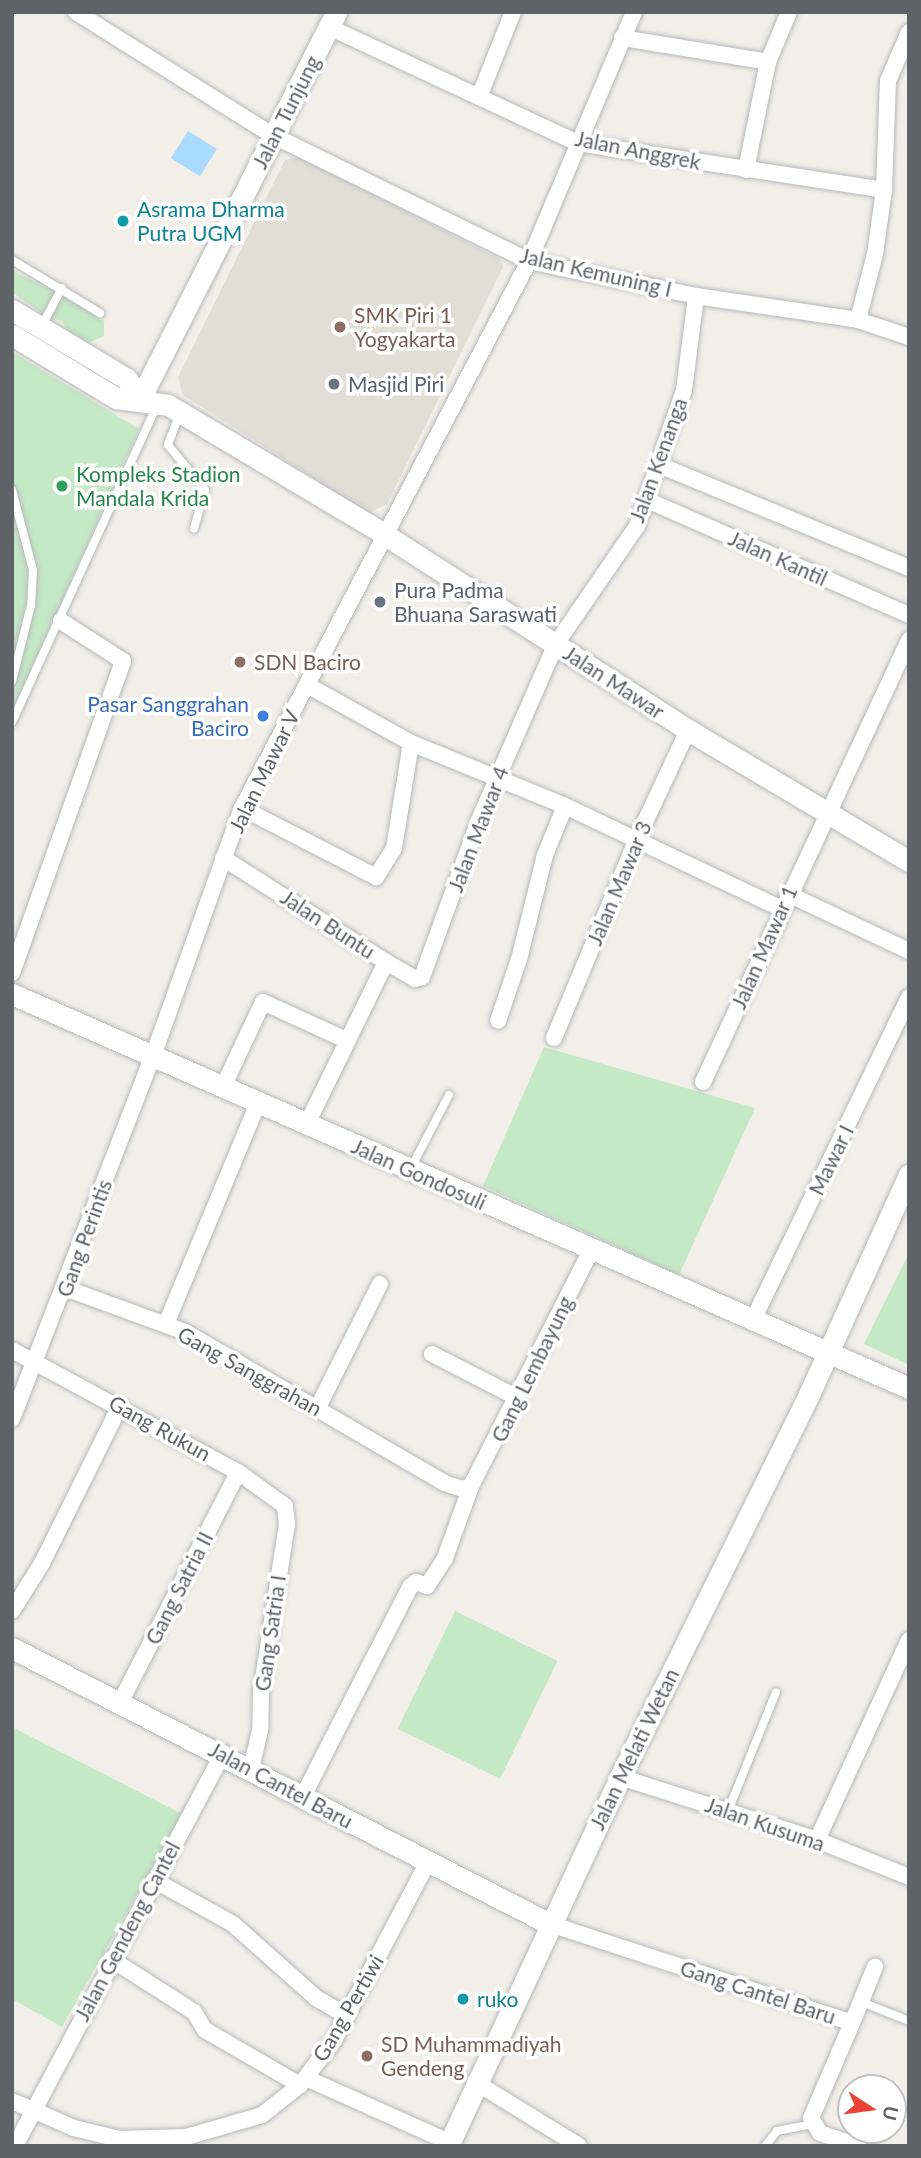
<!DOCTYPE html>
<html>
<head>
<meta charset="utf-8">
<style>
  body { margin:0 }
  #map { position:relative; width:921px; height:2158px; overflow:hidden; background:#f1efe8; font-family:Lato,sans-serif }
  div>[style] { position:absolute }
  .education>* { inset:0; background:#e1ded6 }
  .green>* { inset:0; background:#c5e8c5; transform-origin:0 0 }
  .water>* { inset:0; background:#aadaff; transform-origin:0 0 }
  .roads { filter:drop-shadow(0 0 2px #b5b8bc) drop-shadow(0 0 2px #b5b8bc) }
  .lane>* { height:8px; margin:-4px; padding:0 4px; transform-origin:4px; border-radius:4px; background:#fff }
  .street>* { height:16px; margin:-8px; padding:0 8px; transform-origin:8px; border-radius:8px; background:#fff }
  .secondary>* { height:21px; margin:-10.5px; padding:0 10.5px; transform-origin:10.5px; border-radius:10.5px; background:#fff }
  .dots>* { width:19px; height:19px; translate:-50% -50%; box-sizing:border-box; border:4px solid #fff; border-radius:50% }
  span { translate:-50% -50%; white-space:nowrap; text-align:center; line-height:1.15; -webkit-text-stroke:7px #fff; paint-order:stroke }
  .street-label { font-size:21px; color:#5f6368 }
  .culture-label { font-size:21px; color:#0d838f }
  .left { translate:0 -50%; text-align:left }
  .education-label { font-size:21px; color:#785e54 }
  .worship-label { font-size:21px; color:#5b616d }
  .leisure-label { font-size:21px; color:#27864d }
  .shop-label { font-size:21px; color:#366cbe }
  .right { translate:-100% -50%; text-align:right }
  .frame { position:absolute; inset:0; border:14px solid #5f6368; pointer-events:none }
  .north { position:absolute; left:837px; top:2074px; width:70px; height:70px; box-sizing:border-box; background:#fff; border:2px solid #bfc1c3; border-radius:50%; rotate:103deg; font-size:19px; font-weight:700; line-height:28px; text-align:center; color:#5f6368 }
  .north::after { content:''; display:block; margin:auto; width:24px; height:32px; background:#ea4335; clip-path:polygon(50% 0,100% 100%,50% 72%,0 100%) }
</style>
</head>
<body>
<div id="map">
  <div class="education">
    <div style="clip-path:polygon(299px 157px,499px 259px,503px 267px,387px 504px,369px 513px,183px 395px,178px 377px,285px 160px)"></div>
  </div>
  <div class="green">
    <div style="clip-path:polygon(12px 271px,63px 295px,104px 321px,104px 336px,88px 343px,71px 336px,62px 321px,47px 317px,12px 292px)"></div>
    <div style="clip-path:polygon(12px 352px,139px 429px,12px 712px)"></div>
    <div style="clip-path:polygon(544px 1047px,755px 1108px,679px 1275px,483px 1186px)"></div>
    <div style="clip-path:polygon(909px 1253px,909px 1365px,864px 1344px)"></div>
    <div style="left:455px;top:1611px;width:114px;height:131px;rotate:26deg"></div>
    <div style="clip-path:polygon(12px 1727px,182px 1814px,62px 2027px,12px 1999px)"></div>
  </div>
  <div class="water">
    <div style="left:188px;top:131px;width:34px;height:32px;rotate:32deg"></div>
  </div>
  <div class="roads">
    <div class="lane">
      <div style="left:12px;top:260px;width:103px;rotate:31.1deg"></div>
      <div style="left:41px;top:327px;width:44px;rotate:-61.7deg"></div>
      <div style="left:180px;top:413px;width:34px;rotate:111deg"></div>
      <div style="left:168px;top:445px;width:58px;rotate:50.6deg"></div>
      <div style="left:205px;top:490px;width:40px;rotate:106deg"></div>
      <div style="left:12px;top:490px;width:83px;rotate:75.3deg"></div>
      <div style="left:33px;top:570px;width:35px;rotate:93deg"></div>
      <div style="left:31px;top:605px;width:78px;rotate:104deg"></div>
      <div style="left:12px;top:722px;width:346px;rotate:-65.4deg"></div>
      <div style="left:412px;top:1166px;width:80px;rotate:-62.5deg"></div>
      <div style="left:728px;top:1811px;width:128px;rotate:-68deg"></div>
      <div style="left:864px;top:2003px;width:48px;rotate:21.8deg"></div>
      <div style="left:765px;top:2146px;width:19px;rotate:-51deg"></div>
      <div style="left:777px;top:2131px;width:36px;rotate:-11deg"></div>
    </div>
    <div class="street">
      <div style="left:76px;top:12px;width:234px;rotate:32.1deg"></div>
      <div style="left:274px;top:136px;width:284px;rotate:26.1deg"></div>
      <div style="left:529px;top:261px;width:171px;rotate:11.8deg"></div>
      <div style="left:696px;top:296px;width:164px;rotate:8.4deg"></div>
      <div style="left:858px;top:320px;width:54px;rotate:18.4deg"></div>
      <div style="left:329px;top:27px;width:275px;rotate:25deg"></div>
      <div style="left:578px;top:143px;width:310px;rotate:8.7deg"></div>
      <div style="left:622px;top:38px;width:148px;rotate:9.3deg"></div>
      <div style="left:479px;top:97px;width:92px;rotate:-68.2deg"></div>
      <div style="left:746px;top:170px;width:110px;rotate:-78.5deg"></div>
      <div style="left:768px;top:62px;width:54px;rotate:-67.2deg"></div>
      <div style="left:858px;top:320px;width:68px;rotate:-75.6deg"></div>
      <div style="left:875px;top:254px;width:65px;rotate:-82deg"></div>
      <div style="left:884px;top:190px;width:109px;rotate:-87.9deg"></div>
      <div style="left:888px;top:81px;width:53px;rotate:-66.8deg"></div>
      <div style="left:659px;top:465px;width:270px;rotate:22.4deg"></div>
      <div style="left:647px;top:500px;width:286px;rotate:23.7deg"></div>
      <div style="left:307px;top:685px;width:119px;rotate:29.1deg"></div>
      <div style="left:411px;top:743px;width:166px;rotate:22.2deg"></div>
      <div style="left:565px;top:806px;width:53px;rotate:112.2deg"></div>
      <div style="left:545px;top:855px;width:107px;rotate:104deg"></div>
      <div style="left:519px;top:959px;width:65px;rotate:108.7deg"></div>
      <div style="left:565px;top:806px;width:240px;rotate:25.4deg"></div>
      <div style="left:242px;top:808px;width:151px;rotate:27.2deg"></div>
      <div style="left:376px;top:877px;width:34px;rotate:-58deg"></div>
      <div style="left:394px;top:848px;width:106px;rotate:-80.8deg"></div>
      <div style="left:223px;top:858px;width:193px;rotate:32.5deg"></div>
      <div style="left:386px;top:962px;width:180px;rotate:116deg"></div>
      <div style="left:788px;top:894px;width:134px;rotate:25.2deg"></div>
      <div style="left:386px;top:962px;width:34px;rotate:30deg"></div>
      <div style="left:415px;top:979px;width:7px;rotate:-16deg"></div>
      <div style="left:422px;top:977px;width:167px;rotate:-70deg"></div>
      <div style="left:479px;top:820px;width:192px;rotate:-66.4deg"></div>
      <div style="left:556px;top:644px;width:143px;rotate:-55.5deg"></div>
      <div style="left:637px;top:526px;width:144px;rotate:-70.9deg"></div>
      <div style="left:684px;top:390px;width:95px;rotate:-82.7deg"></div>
      <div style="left:12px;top:973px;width:331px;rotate:-70.4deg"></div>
      <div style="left:123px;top:661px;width:74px;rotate:-147.2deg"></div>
      <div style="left:554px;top:1038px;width:216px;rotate:-67.4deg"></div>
      <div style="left:637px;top:839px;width:120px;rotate:-64.9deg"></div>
      <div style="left:703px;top:1082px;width:488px;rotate:-65deg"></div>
      <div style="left:223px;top:1087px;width:94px;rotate:-64.8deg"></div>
      <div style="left:263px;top:1002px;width:91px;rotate:24.6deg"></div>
      <div style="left:65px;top:1288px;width:128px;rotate:20.1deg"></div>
      <div style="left:185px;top:1332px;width:300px;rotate:30.2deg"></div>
      <div style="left:444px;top:1483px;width:20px;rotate:18deg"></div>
      <div style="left:463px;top:1489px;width:9px;rotate:-21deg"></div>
      <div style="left:752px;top:1322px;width:361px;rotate:-64.2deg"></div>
      <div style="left:166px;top:1324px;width:239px;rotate:-67.4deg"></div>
      <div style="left:12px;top:1350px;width:257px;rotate:28.4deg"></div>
      <div style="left:238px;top:1472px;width:58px;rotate:35.9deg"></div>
      <div style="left:285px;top:1506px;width:18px;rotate:84deg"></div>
      <div style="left:287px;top:1524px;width:169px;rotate:98.8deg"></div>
      <div style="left:261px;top:1691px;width:39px;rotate:91deg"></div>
      <div style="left:260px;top:1730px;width:40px;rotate:103deg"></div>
      <div style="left:432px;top:1354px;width:97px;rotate:27.1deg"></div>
      <div style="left:317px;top:1409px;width:140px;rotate:-63.3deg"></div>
      <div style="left:12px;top:1419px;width:389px;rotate:-68.8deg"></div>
      <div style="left:153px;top:1056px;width:263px;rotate:-70.3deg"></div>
      <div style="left:242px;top:808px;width:618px;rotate:-62.31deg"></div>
      <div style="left:529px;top:261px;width:270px;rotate:-67.1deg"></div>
      <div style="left:12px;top:1611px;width:57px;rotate:-58deg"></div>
      <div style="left:42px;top:1563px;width:175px;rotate:-63.6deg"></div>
      <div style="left:120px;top:1703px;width:259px;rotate:-62.9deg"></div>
      <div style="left:620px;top:1777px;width:207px;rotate:17.7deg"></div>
      <div style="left:817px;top:1840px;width:99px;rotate:21.9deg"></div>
      <div style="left:302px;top:1798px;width:237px;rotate:-62.9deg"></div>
      <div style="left:410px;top:1587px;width:8px;rotate:-40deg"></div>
      <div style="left:416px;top:1582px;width:12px;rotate:20deg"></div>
      <div style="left:427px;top:1586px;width:33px;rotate:-57deg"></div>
      <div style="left:445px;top:1558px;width:77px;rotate:-70.1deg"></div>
      <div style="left:471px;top:1486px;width:265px;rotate:-63deg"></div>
      <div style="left:817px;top:1840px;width:220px;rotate:-65.3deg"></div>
      <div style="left:154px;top:1880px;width:90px;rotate:29.1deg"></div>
      <div style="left:233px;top:1924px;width:111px;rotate:41.7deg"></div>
      <div style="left:316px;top:1998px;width:36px;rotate:30deg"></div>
      <div style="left:550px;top:1924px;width:318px;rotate:18.1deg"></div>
      <div style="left:852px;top:2023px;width:103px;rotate:113.3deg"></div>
      <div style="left:811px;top:2118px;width:17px;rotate:59deg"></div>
      <div style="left:820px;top:2133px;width:40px;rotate:18.9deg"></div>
      <div style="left:111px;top:1959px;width:98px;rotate:32.6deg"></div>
      <div style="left:194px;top:2012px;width:21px;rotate:59deg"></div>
      <div style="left:205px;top:2030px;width:110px;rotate:30.1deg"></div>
      <div style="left:852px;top:2023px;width:61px;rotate:-67.7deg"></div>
      <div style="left:306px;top:2078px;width:157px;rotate:24.1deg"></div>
      <div style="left:475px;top:2082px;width:122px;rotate:31.6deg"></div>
      <div style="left:12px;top:2101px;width:68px;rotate:23.5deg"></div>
      <div style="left:74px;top:2128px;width:46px;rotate:13.7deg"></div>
      <div style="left:119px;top:2139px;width:67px;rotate:-1.7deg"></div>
      <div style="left:186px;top:2137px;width:79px;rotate:-16.1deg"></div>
      <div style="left:262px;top:2115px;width:48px;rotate:-38.3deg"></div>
      <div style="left:300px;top:2085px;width:56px;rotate:-52.9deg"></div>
      <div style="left:334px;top:2040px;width:201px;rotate:-62.2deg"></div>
      <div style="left:15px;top:2146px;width:445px;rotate:-62.1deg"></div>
    </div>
    <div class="secondary">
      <div style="left:12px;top:310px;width:134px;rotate:31deg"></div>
      <div style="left:127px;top:379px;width:24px;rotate:57deg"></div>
      <div style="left:12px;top:335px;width:122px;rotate:31.2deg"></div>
      <div style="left:116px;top:398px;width:52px;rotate:7.7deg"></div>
      <div style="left:168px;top:405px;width:252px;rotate:30.8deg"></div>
      <div style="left:384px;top:534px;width:362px;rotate:32.8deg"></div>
      <div style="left:688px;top:730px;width:257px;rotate:30.7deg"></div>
      <div style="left:140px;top:399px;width:434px;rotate:-63.1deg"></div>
      <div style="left:12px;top:994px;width:980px;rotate:23.71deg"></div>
      <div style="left:12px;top:1648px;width:605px;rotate:27.16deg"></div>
      <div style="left:448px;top:2146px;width:407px;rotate:-65deg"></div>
      <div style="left:620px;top:1777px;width:429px;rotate:-63.7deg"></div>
      <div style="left:810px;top:1392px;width:239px;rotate:-65.5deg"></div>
    </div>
  </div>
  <div class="dots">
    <div style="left:123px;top:221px;background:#0f9aa8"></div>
    <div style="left:340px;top:327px;background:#8d6e63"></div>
    <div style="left:334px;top:384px;background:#6b7280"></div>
    <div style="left:62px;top:486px;background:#2e9e5b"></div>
    <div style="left:380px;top:602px;background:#6b7280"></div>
    <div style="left:240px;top:662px;background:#8d6e63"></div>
    <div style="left:263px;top:716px;background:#3f7fe0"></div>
    <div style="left:463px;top:1999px;background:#0f9aa8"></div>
    <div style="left:367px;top:2056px;background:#8d6e63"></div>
  </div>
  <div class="street-label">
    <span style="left:286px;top:112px;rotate:-63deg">Jalan Tunjung</span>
    <span style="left:638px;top:150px;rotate:11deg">Jalan Anggrek</span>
    <span style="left:596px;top:272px;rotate:13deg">Jalan Kemuning I</span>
    <span style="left:658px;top:460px;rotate:-70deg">Jalan Kenanga</span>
    <span style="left:778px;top:558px;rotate:24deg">Jalan Kantil</span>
    <span style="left:614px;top:682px;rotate:33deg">Jalan Mawar</span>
    <span style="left:264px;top:771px;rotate:-64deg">Jalan Mawar V</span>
    <span style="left:478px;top:829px;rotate:-69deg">Jalan Mawar 4</span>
    <span style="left:619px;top:883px;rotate:-67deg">Jalan Mawar 3</span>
    <span style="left:328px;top:924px;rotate:33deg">Jalan Buntu</span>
    <span style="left:764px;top:947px;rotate:-66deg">Jalan Mawar 1</span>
    <span style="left:831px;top:1160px;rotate:-64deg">Mawar I</span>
    <span style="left:419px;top:1174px;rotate:24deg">Jalan Gondosuli</span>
    <span style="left:84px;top:1238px;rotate:-70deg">Gang Perintis</span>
    <span style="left:532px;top:1369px;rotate:-64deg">Gang Lembayung</span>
    <span style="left:250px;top:1371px;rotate:29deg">Gang Sanggrahan</span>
    <span style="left:160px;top:1428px;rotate:29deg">Gang Rukun</span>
    <span style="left:179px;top:1588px;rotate:-63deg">Gang Satria II</span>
    <span style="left:270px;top:1633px;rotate:-82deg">Gang Satria I</span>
    <span style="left:634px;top:1749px;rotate:-64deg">Jalan Melati Wetan</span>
    <span style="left:281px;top:1785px;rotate:28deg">Jalan Cantel Baru</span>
    <span style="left:765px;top:1824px;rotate:19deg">Jalan Kusuma</span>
    <span style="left:127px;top:1931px;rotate:-62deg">Jalan Gendeng Cantel</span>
    <span style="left:758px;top:1992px;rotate:18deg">Gang Cantel Baru</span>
    <span style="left:348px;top:2008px;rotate:-60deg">Gang Pertiwi</span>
  </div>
  <div class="culture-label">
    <span class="left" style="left:137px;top:221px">Asrama Dharma<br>Putra UGM</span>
    <span class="left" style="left:477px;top:1999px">ruko</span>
  </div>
  <div class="education-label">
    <span class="left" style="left:354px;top:327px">SMK Piri 1<br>Yogyakarta</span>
    <span class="left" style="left:254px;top:662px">SDN Baciro</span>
    <span class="left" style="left:381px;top:2056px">SD Muhammadiyah<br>Gendeng</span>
  </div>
  <div class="worship-label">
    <span class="left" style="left:348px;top:384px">Masjid Piri</span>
    <span class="left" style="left:394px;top:602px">Pura Padma<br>Bhuana Saraswati</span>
  </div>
  <div class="leisure-label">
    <span class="left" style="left:76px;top:486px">Kompleks Stadion<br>Mandala Krida</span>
  </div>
  <div class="shop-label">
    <span class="right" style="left:249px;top:716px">Pasar Sanggrahan<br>Baciro</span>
  </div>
  <div class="frame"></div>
  <div class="north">U</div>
</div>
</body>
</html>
